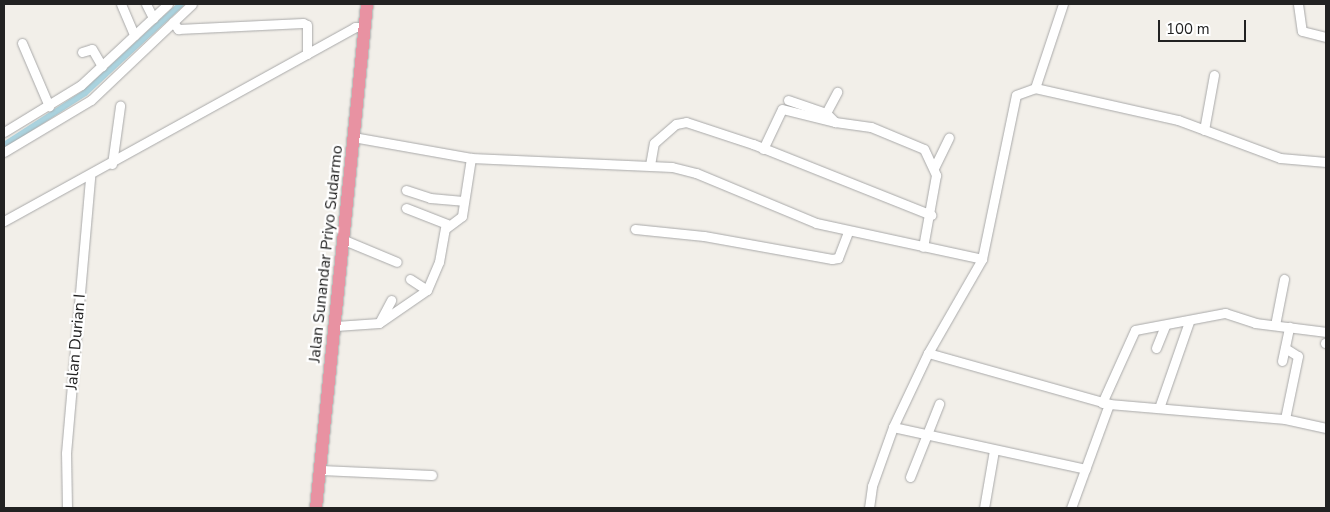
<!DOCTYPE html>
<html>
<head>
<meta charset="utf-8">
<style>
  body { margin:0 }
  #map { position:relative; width:1330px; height:512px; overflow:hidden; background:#f2efe9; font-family:"Nunito Sans",sans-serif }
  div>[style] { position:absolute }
  .canal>* { height:6px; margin:-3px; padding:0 3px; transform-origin:3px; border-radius:3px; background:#aad3df }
  .roads { filter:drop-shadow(0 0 1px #a9a9a9) drop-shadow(0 0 1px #a9a9a9) }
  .minor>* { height:9px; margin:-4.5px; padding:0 4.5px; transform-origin:4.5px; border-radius:4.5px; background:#fff }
  .highway>* { height:12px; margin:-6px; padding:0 6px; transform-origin:6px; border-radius:6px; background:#e892a2 }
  span { translate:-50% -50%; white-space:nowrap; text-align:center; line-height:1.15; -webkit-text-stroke:4.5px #fff; paint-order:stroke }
  .street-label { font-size:16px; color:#222 }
  .frame { position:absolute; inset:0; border:5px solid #222; pointer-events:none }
  .scale { position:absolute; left:1158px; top:20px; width:88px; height:22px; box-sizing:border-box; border:2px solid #222; border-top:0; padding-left:6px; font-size:15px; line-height:18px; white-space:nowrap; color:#222; -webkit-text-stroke:4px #fff; paint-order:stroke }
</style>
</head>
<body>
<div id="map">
  <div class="canal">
    <div style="left:4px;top:145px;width:96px;rotate:-32.7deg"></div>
    <div style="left:85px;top:93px;width:131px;rotate:-42.8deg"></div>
  </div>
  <div class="roads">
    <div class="minor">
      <div style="left:121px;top:4px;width:34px;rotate:67deg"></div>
      <div style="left:146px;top:4px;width:16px;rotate:63deg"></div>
      <div style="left:1298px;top:4px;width:27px;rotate:82deg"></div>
      <div style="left:1302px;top:31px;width:25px;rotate:14deg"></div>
      <div style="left:173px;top:22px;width:9px;rotate:54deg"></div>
      <div style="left:178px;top:29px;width:125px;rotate:-2.7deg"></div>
      <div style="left:303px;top:23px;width:4px;rotate:27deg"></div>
      <div style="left:307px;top:25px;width:29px;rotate:90deg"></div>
      <div style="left:22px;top:43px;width:69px;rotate:66.8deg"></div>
      <div style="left:82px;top:52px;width:10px;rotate:-17deg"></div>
      <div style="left:92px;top:49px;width:20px;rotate:60deg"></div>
      <div style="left:1035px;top:88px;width:147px;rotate:12.6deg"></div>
      <div style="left:1178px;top:120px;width:109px;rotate:20.4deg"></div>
      <div style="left:1280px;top:158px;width:46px;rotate:5deg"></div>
      <div style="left:788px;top:100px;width:40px;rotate:18.9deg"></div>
      <div style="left:826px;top:113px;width:13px;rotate:45deg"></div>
      <div style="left:835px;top:122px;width:36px;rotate:8deg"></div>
      <div style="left:871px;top:127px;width:57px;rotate:22.5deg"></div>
      <div style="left:924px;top:149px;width:29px;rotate:65deg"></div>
      <div style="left:936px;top:175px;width:73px;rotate:100.2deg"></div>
      <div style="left:826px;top:113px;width:24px;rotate:-62deg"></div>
      <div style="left:1204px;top:130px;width:56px;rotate:-79.7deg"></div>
      <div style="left:4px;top:132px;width:90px;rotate:-31.4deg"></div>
      <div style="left:81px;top:85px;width:119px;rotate:-43deg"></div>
      <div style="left:353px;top:137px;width:120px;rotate:10.1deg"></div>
      <div style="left:471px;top:158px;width:201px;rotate:2.6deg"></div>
      <div style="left:672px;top:167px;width:25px;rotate:14deg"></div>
      <div style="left:696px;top:173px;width:130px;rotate:22.6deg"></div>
      <div style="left:816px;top:223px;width:170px;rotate:12.2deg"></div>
      <div style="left:763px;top:149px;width:44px;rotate:-64.6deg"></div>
      <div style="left:782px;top:109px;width:55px;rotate:13.8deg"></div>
      <div style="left:4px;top:152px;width:101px;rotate:-30.9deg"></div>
      <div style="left:91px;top:100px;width:139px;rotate:-43.5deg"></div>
      <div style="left:112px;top:164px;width:59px;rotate:-82.1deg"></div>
      <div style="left:650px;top:165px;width:22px;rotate:-80deg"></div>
      <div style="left:654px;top:143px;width:29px;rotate:-41deg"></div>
      <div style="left:676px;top:124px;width:10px;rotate:-11deg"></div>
      <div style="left:686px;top:122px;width:71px;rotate:18.2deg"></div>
      <div style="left:753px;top:144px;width:192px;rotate:21.7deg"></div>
      <div style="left:934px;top:168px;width:34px;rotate:-64deg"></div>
      <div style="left:406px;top:190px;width:25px;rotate:18deg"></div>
      <div style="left:430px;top:198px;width:33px;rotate:5deg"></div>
      <div style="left:406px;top:208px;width:44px;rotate:21.3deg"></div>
      <div style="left:4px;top:221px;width:401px;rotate:-28.9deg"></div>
      <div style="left:355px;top:27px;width:10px"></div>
      <div style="left:635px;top:229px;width:69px;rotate:5.8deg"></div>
      <div style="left:704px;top:236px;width:130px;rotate:10.2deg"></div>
      <div style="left:832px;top:259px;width:6px;rotate:-9deg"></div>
      <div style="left:838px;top:258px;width:28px;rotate:-69deg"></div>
      <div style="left:344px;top:240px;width:57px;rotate:22.5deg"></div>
      <div style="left:410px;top:279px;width:20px;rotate:33deg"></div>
      <div style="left:379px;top:323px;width:26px;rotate:-62deg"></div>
      <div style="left:1275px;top:325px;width:47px;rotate:-78.9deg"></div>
      <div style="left:336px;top:326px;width:43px;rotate:-4deg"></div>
      <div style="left:379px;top:323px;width:58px;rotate:-34.5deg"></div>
      <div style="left:427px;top:290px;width:30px;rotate:-67deg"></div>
      <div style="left:439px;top:262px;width:34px;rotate:-80deg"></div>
      <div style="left:445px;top:229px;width:21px;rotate:-37deg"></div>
      <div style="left:462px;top:216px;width:59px;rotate:-81.2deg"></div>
      <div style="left:1325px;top:343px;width:1px"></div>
      <div style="left:1156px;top:348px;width:24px;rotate:-68deg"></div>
      <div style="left:1285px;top:348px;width:15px;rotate:32deg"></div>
      <div style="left:1298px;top:356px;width:64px;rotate:101.7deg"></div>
      <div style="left:928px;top:353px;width:188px;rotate:15.7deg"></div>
      <div style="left:1109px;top:404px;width:177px;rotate:4.9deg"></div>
      <div style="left:1285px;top:419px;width:42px;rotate:12.4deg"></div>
      <div style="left:1282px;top:361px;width:35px;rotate:-78deg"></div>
      <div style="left:1102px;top:403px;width:80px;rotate:-65.7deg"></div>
      <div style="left:1135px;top:330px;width:92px;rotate:-10.7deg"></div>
      <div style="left:1225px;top:313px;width:32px;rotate:18deg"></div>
      <div style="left:1255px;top:323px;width:72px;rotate:7.2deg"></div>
      <div style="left:1159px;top:408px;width:91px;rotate:-70.8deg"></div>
      <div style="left:893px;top:427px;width:197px;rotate:12.3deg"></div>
      <div style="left:320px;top:470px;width:112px;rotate:2.6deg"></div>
      <div style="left:910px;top:477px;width:79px;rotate:-68.3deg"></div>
      <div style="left:67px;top:508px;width:55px;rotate:-91deg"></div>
      <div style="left:66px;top:453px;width:278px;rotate:-85deg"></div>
      <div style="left:869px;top:508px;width:22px;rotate:-82deg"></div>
      <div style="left:872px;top:486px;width:63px;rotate:-70.4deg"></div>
      <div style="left:893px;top:427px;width:82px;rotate:-64.7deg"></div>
      <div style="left:928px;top:353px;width:108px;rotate:-60.1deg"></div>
      <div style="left:982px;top:259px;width:167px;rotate:-78.3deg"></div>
      <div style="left:1016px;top:95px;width:20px;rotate:-20deg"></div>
      <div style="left:1035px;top:88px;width:89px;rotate:-71.6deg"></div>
      <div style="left:984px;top:508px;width:59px;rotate:-80.2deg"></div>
      <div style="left:1071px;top:508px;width:111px;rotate:-69.9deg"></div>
    </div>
    <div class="highway">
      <div style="left:316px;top:508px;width:507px;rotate:-84.22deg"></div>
    </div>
  </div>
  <div class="street-label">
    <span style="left:326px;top:254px;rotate:-84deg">Jalan Sunandar Priyo Sudarmo</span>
    <span style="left:76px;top:342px;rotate:-85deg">Jalan Durian I</span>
  </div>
  <div class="frame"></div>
  <div class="scale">100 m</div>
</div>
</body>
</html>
